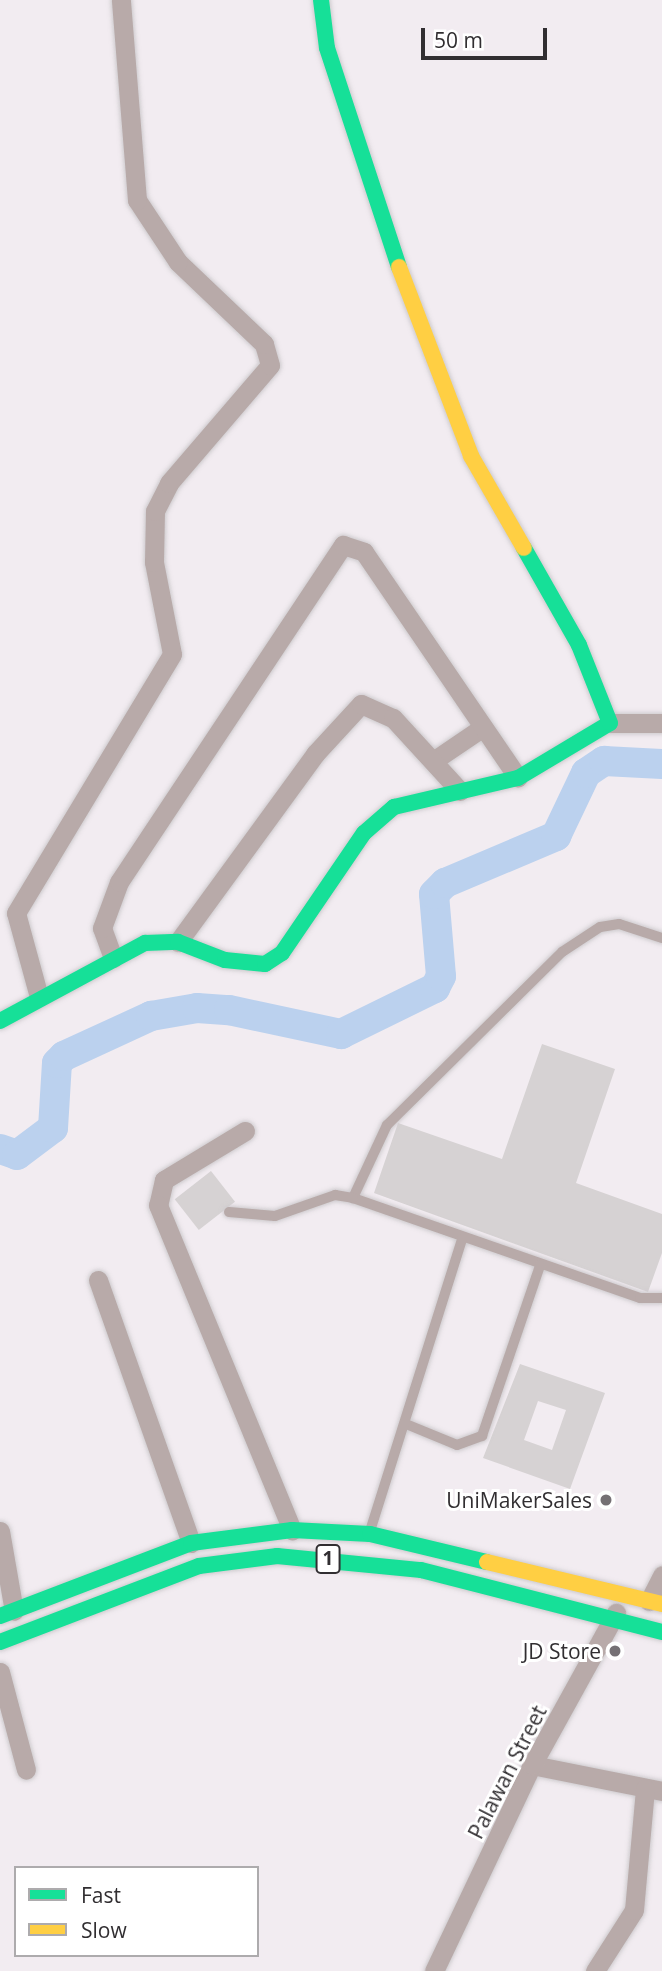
<!DOCTYPE html>
<html>
<head>
<meta charset="utf-8">
<style>
  body { margin:0 }
  #map { position:relative; width:662px; height:1971px; overflow:hidden; background:#f2ecf1; font-family:"Open Sans",sans-serif }
  div>[style] { position:absolute }
  .river>* { height:30px; margin:-15px; padding:0 15px; transform-origin:15px; border-radius:15px; background:#bbd1ee }
  .building>* { inset:0; background:#d6d2d3; transform-origin:0 0 }
  .roads { filter:drop-shadow(0 0 2px #cecbce) drop-shadow(0 0 2px #cecbce) }
  .lane>* { height:10px; margin:-5px; padding:0 5px; transform-origin:5px; border-radius:5px; background:#b8aaa9 }
  .street>* { height:19px; margin:-9.5px; padding:0 9.5px; transform-origin:9.5px; border-radius:9.5px; background:#b8aaa9 }
  .fast>* { height:16px; margin:-8px; padding:0 8px; transform-origin:8px; border-radius:8px; background:#16e098 }
  .slow>* { height:16px; margin:-8px; padding:0 8px; transform-origin:8px; border-radius:8px; background:#ffcf43 }
  .dots>* { width:19px; height:19px; translate:-50% -50%; box-sizing:border-box; border:4px solid #fff; border-radius:50% }
  span { translate:-50% -50%; white-space:nowrap; text-align:center; line-height:1.15; -webkit-text-stroke:6px #fff; paint-order:stroke }
  .shield-label span { padding:2px 5px; background:#fff; border:2px solid; border-radius:5px; -webkit-text-stroke-width:0 }
  .shield-label { font-size:19px; color:#312e31; font-weight:700 }
  .poi-label { font-size:21px; color:#312e31 }
  .right { translate:-100% -50%; text-align:right }
  .street-label { font-size:21px; color:#312e31 }
  .legend { position:absolute; left:14px; top:1866px; width:245px; height:91px; box-sizing:border-box; background:#fff; border:2px solid #adabad; margin:0; padding:9px 12px; list-style:none; font-size:21px; color:#312e31 }
  .legend li { display:flex; align-items:center; gap:14px; height:35px }
  .legend b { width:35px; border:2px solid #adabad }
  .scale { position:absolute; left:421px; top:28px; width:126px; height:32px; box-sizing:border-box; border:4px solid #312e31; border-top:0; padding-left:9px; font-size:21px; line-height:24px; white-space:nowrap; color:#312e31; -webkit-text-stroke:5px #fff; paint-order:stroke }
</style>
</head>
<body>
<div id="map">
  <div class="river">
    <div style="left:0;top:1149px;width:18px;rotate:19deg"></div>
    <div style="left:17px;top:1155px;width:45px;rotate:-36.9deg"></div>
    <div style="left:53px;top:1128px;width:65px;rotate:-86.5deg"></div>
    <div style="left:57px;top:1063px;width:10px;rotate:-45deg"></div>
    <div style="left:64px;top:1056px;width:96px;rotate:-24.7deg"></div>
    <div style="left:151px;top:1016px;width:47px;rotate:-9.9deg"></div>
    <div style="left:197px;top:1008px;width:32px;rotate:4deg"></div>
    <div style="left:229px;top:1010px;width:115px;rotate:12.1deg"></div>
    <div style="left:341px;top:1034px;width:105px;rotate:-26.1deg"></div>
    <div style="left:435px;top:988px;width:13px;rotate:-63deg"></div>
    <div style="left:441px;top:976px;width:82px;rotate:-94.9deg"></div>
    <div style="left:434px;top:894px;width:16px;rotate:-45deg"></div>
    <div style="left:445px;top:883px;width:121px;rotate:-22.9deg"></div>
    <div style="left:556px;top:836px;width:70px;rotate:-64.5deg"></div>
    <div style="left:586px;top:773px;width:22px;rotate:-34deg"></div>
    <div style="left:604px;top:761px;width:58px;rotate:3deg"></div>
  </div>
  <div class="building">
    <div style="clip-path:polygon(542px 1044px,615px 1069px,576px 1183px,662px 1214px,662px 1253px,648px 1292px,374px 1193px,398px 1123px,502px 1159px)"></div>
    <div style="left:211px;top:1171px;width:39px;height:46px;rotate:52deg"></div>
    <div style="clip-path:polygon(evenodd,520px 1364px,605px 1393px,570px 1489px,483px 1458px,520px 1364px,538px 1401px,566px 1410px,552px 1450px,524px 1440px,538px 1401px)"></div>
  </div>
  <div class="roads">
    <div class="lane">
      <div style="left:662px;top:938px;width:45px;rotate:-162deg"></div>
      <div style="left:619px;top:924px;width:19px;rotate:171deg"></div>
      <div style="left:600px;top:927px;width:45px;rotate:146.7deg"></div>
      <div style="left:562px;top:952px;width:246px;rotate:135.3deg"></div>
      <div style="left:387px;top:1125px;width:81px;rotate:115deg"></div>
      <div style="left:353px;top:1198px;width:304px;rotate:19.2deg"></div>
      <div style="left:640px;top:1298px;width:22px"></div>
      <div style="left:229px;top:1212px;width:46px;rotate:5deg"></div>
      <div style="left:275px;top:1216px;width:64px;rotate:-19.3deg"></div>
      <div style="left:335px;top:1195px;width:18px;rotate:9deg"></div>
      <div style="left:406px;top:1424px;width:55px;rotate:22.4deg"></div>
      <div style="left:457px;top:1445px;width:27px;rotate:-20deg"></div>
      <div style="left:482px;top:1436px;width:180px;rotate:-71.2deg"></div>
      <div style="left:371px;top:1528px;width:303px;rotate:-72.5deg"></div>
    </div>
    <div class="street">
      <div style="left:610px;top:723px;width:52px"></div>
      <div style="left:433px;top:761px;width:60px;rotate:-34.2deg"></div>
      <div style="left:178px;top:942px;width:233px;rotate:-53.9deg"></div>
      <div style="left:315px;top:754px;width:68px;rotate:-47.4deg"></div>
      <div style="left:361px;top:704px;width:35px;rotate:24deg"></div>
      <div style="left:393px;top:718px;width:99px;rotate:47.5deg"></div>
      <div style="left:113px;top:958px;width:32px;rotate:-110deg"></div>
      <div style="left:102px;top:928px;width:49px;rotate:-69.7deg"></div>
      <div style="left:119px;top:882px;width:405px;rotate:-56.4deg"></div>
      <div style="left:343px;top:545px;width:22px;rotate:18deg"></div>
      <div style="left:364px;top:552px;width:273px;rotate:55.7deg"></div>
      <div style="left:39px;top:997px;width:87px;rotate:-105.3deg"></div>
      <div style="left:16px;top:913px;width:302px;rotate:-58.9deg"></div>
      <div style="left:172px;top:654px;width:94px;rotate:-101.1deg"></div>
      <div style="left:154px;top:562px;width:51px;rotate:-88.9deg"></div>
      <div style="left:155px;top:511px;width:31px;rotate:-63deg"></div>
      <div style="left:169px;top:483px;width:155px;rotate:-49.4deg"></div>
      <div style="left:270px;top:365px;width:22px;rotate:-106deg"></div>
      <div style="left:264px;top:344px;width:119px;rotate:-136.4deg"></div>
      <div style="left:178px;top:262px;width:74px;rotate:-123.5deg"></div>
      <div style="left:137px;top:200px;width:201px;rotate:-94.6deg"></div>
      <div style="left:245px;top:1131px;width:95px;rotate:148.8deg"></div>
      <div style="left:164px;top:1180px;width:26px;rotate:103deg"></div>
      <div style="left:158px;top:1205px;width:352px;rotate:67.6deg"></div>
      <div style="left:98px;top:1280px;width:279px;rotate:70.5deg"></div>
      <div style="left:0;top:1531px;width:81px;rotate:80.1deg"></div>
      <div style="left:649px;top:1601px;width:29px;rotate:-63deg"></div>
      <div style="left:0;top:1672px;width:101px;rotate:75.1deg"></div>
      <div style="left:532px;top:1765px;width:133px;rotate:11.3deg"></div>
      <div style="left:434px;top:1971px;width:228px;rotate:-64.6deg"></div>
      <div style="left:532px;top:1765px;width:174px;rotate:-61.1deg"></div>
      <div style="left:595px;top:1971px;width:72px;rotate:-57.4deg"></div>
      <div style="left:634px;top:1910px;width:122px;rotate:-84.8deg"></div>
    </div>
    <div class="fast">
      <div style="left:321px;top:0;width:48px;rotate:82.9deg"></div>
      <div style="left:327px;top:48px;width:231px;rotate:71.8deg"></div>
      <div style="left:0;top:1021px;width:165px;rotate:-28.3deg"></div>
      <div style="left:145px;top:943px;width:33px;rotate:-2deg"></div>
      <div style="left:178px;top:942px;width:50px;rotate:21deg"></div>
      <div style="left:225px;top:960px;width:40px;rotate:5.7deg"></div>
      <div style="left:265px;top:964px;width:20px;rotate:-33deg"></div>
      <div style="left:282px;top:953px;width:145px;rotate:-55.7deg"></div>
      <div style="left:364px;top:833px;width:40px;rotate:-41deg"></div>
      <div style="left:394px;top:807px;width:127px;rotate:-13.2deg"></div>
      <div style="left:518px;top:778px;width:107px;rotate:-30.9deg"></div>
      <div style="left:610px;top:723px;width:84px;rotate:-111.7deg"></div>
      <div style="left:579px;top:645px;width:112px;rotate:-119.6deg"></div>
      <div style="left:0;top:1616px;width:204px;rotate:-20.9deg"></div>
      <div style="left:191px;top:1543px;width:102px;rotate:-7.3deg"></div>
      <div style="left:292px;top:1530px;width:78px;rotate:2.9deg"></div>
      <div style="left:370px;top:1534px;width:120px;rotate:13.5deg"></div>
      <div style="left:0;top:1642px;width:213px;rotate:-20.9deg"></div>
      <div style="left:199px;top:1566px;width:79px;rotate:-7.3deg"></div>
      <div style="left:277px;top:1556px;width:145px;rotate:5.6deg"></div>
      <div style="left:421px;top:1570px;width:249px;rotate:14.4deg"></div>
    </div>
    <div class="slow">
      <div style="left:399px;top:267px;width:202px;rotate:69.1deg"></div>
      <div style="left:471px;top:456px;width:106px;rotate:60.1deg"></div>
      <div style="left:487px;top:1562px;width:180px;rotate:13.5deg"></div>
    </div>
  </div>
  <div class="dots">
    <div style="left:606px;top:1500px;background:#757074"></div>
    <div style="left:615px;top:1651px;background:#757074"></div>
  </div>
  <div class="shield-label">
    <span style="left:328px;top:1559px">1</span>
  </div>
  <div class="poi-label">
    <span class="right" style="left:592px;top:1500px">UniMakerSales</span>
    <span class="right" style="left:601px;top:1651px">JD Store</span>
  </div>
  <div class="street-label">
    <span style="left:507px;top:1772px;rotate:-63deg">Palawan Street</span>
  </div>
  <ul class="legend">
  <li><b style="height:9px;background:#16e098"></b>Fast</li>
  <li><b style="height:9px;background:#ffcf43"></b>Slow</li>
  </ul>
  <div class="scale">50 m</div>
</div>
</body>
</html>
